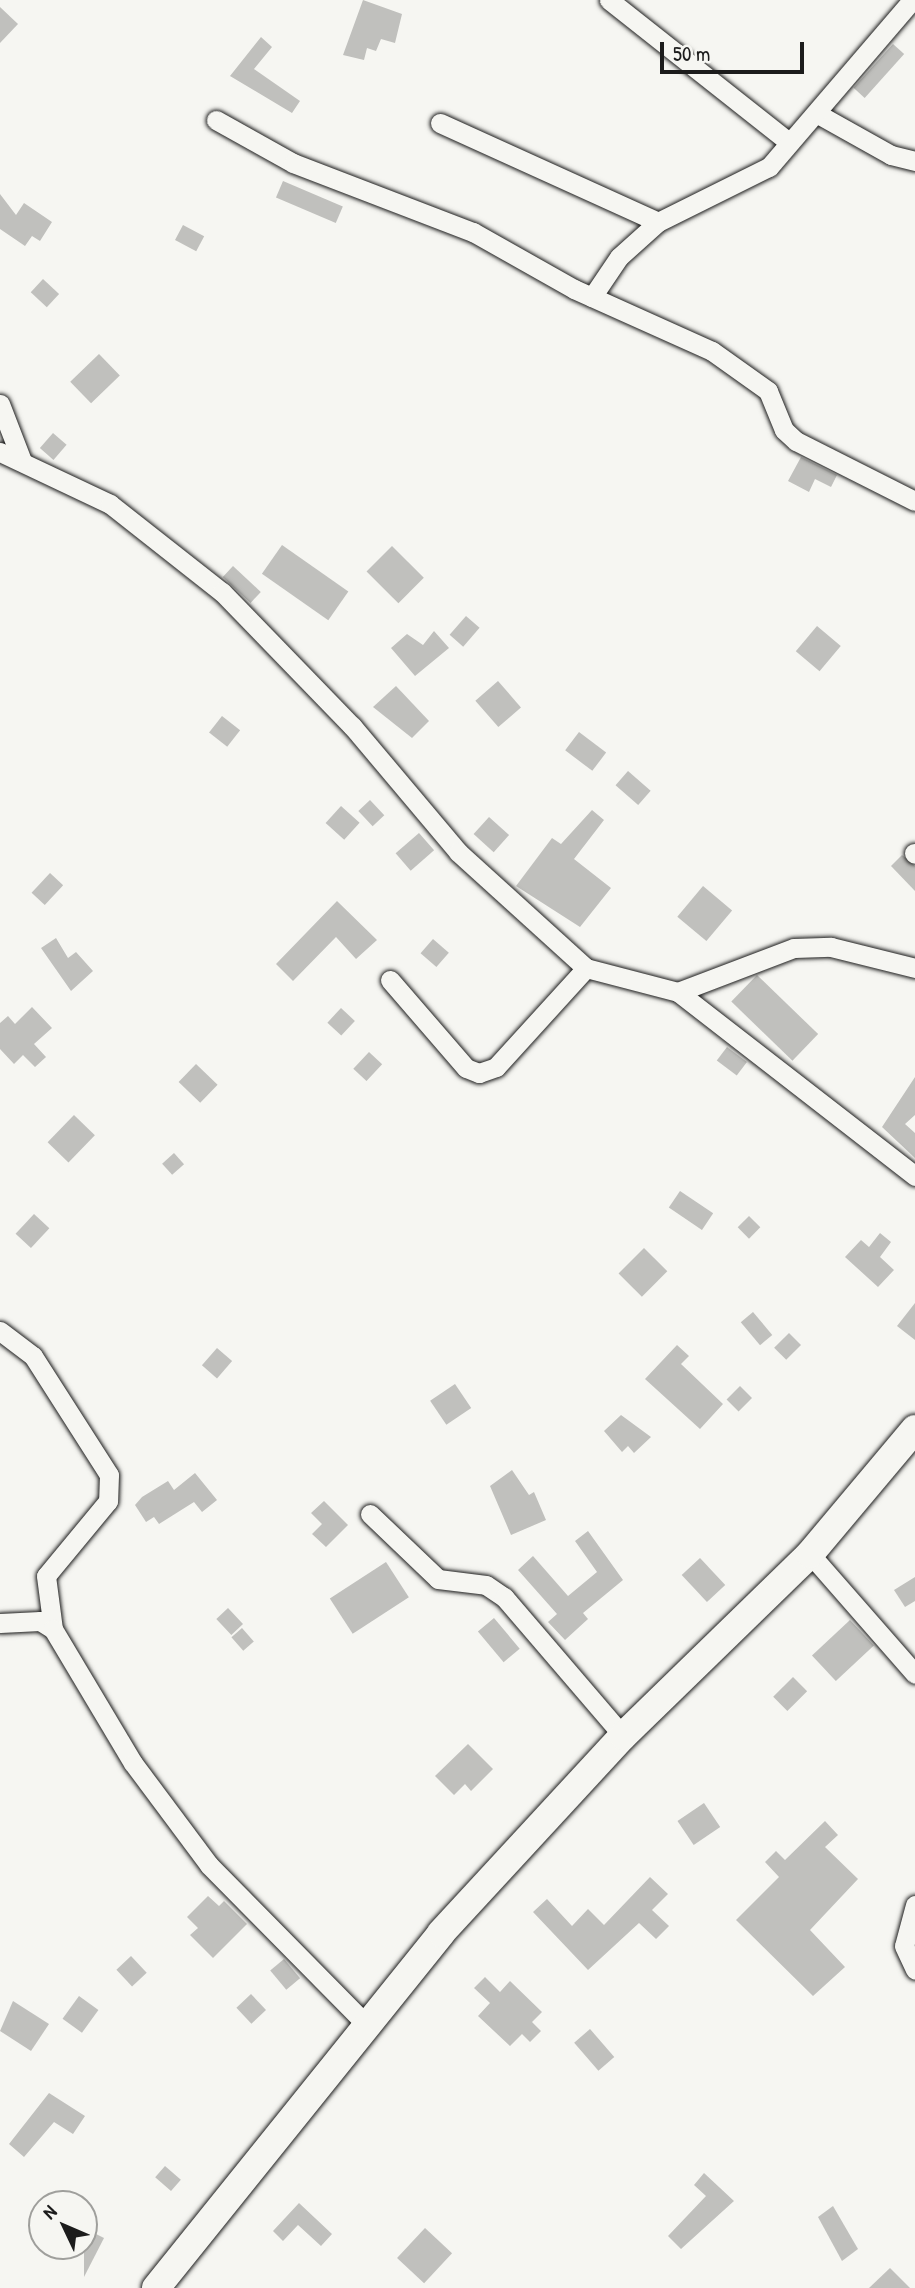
<!DOCTYPE html>
<html>
<head>
<meta charset="utf-8">
<style>
  body { margin:0 }
  #map { position:relative; width:915px; height:2288px; overflow:hidden; background:#f6f6f2; font-family:"Patrick Hand",sans-serif }
  div>[style] { position:absolute }
  .building>* { inset:0; background:#c0c0bd; transform-origin:0 0 }
  .roads { filter:drop-shadow(0 0 2px #1c1c1c) drop-shadow(0 0 2px #1c1c1c) }
  .minor>* { height:19px; margin:-9.5px; padding:0 9.5px; transform-origin:9.5px; border-radius:9.5px; background:#f6f6f2 }
  .secondary>* { height:28px; margin:-14px; padding:0 14px; transform-origin:14px; border-radius:14px; background:#f6f6f2 }
  span { translate:-50% -50%; white-space:nowrap; text-align:center; line-height:1.15; -webkit-text-stroke:6px #f6f6f2; paint-order:stroke }
  .north { position:absolute; left:28px; top:2190px; width:70px; height:70px; box-sizing:border-box; background:#f6f6f2; border:2px solid #9f9f9c; border-radius:50%; rotate:314deg; font-size:19px; font-weight:700; line-height:28px; text-align:center; color:#1c1c1c }
  .north::after { content:''; display:block; margin:auto; width:24px; height:32px; background:#1c1c1c; clip-path:polygon(50% 0,100% 100%,50% 72%,0 100%) }
  .scale { position:absolute; left:660px; top:42px; width:144px; height:32px; box-sizing:border-box; border:4px solid #1c1c1c; border-top:0; padding-left:9px; font-size:21px; line-height:24px; white-space:nowrap; color:#1c1c1c; -webkit-text-stroke:5px #f6f6f2; paint-order:stroke }
</style>
</head>
<body>
<div id="map">
  <div class="building">
    <div style="clip-path:polygon(363px 0,402px 14px,395px 43px,381px 39px,376px 51px,367px 48px,364px 60px,343px 55px)"></div>
    <div style="clip-path:polygon(0 7px,18px 24px,0 43px)"></div>
    <div style="clip-path:polygon(261px 37px,272px 47px,254px 69px,300px 101px,292px 113px,230px 76px)"></div>
    <div style="left:893px;top:44px;width:15px;height:59px;rotate:42deg"></div>
    <div style="left:283px;top:181px;width:65px;height:18px;rotate:23deg"></div>
    <div style="clip-path:polygon(0 194px,16px 215px,24px 203px,52px 222px,40px 241px,32px 236px,25px 246px,0 229px)"></div>
    <div style="left:183px;top:225px;width:24px;height:17px;rotate:28deg"></div>
    <div style="left:43px;top:279px;width:22px;height:18px;rotate:43deg"></div>
    <div style="left:99px;top:354px;width:30px;height:40px;rotate:46deg"></div>
    <div style="left:53px;top:433px;width:18px;height:20px;rotate:41deg"></div>
    <div style="clip-path:polygon(801px 457px,837px 475px,831px 487px,815px 479px,809px 492px,788px 481px)"></div>
    <div style="left:282px;top:545px;width:81px;height:35px;rotate:35deg"></div>
    <div style="left:392px;top:546px;width:45px;height:36px;rotate:45deg"></div>
    <div style="left:233px;top:566px;width:38px;height:15px;rotate:43deg"></div>
    <div style="left:466px;top:616px;width:18px;height:25px;rotate:41deg"></div>
    <div style="left:817px;top:626px;width:31px;height:33px;rotate:40deg"></div>
    <div style="clip-path:polygon(434px 631px,449px 648px,415px 676px,391px 648px,407px 634px,423px 645px)"></div>
    <div style="left:498px;top:681px;width:35px;height:30px;rotate:49deg"></div>
    <div style="clip-path:polygon(396px 686px,429px 721px,412px 738px,373px 707px)"></div>
    <div style="left:222px;top:716px;width:23px;height:21px;rotate:38deg"></div>
    <div style="left:579px;top:732px;width:34px;height:23px;rotate:37deg"></div>
    <div style="left:628px;top:771px;width:30px;height:19px;rotate:41deg"></div>
    <div style="left:370px;top:800px;width:21px;height:16px;rotate:47deg"></div>
    <div style="left:341px;top:806px;width:25px;height:23px;rotate:42deg"></div>
    <div style="clip-path:polygon(592px 810px,604px 820px,574px 859px,611px 888px,580px 927px,516px 886px,552px 838px,561px 844px)"></div>
    <div style="left:489px;top:817px;width:27px;height:23px;rotate:42deg"></div>
    <div style="left:419px;top:833px;width:23px;height:31px;rotate:49deg"></div>
    <div style="clip-path:polygon(902px 855px,915px 866px,915px 891px,891px 866px)"></div>
    <div style="left:50px;top:873px;width:18px;height:27px;rotate:43deg"></div>
    <div style="left:703px;top:886px;width:38px;height:40px;rotate:40deg"></div>
    <div style="clip-path:polygon(337px 901px,377px 940px,356px 959px,336px 937px,293px 981px,276px 964px)"></div>
    <div style="clip-path:polygon(56px 938px,68px 958px,76px 952px,93px 971px,71px 991px,41px 948px)"></div>
    <div style="left:433px;top:939px;width:21px;height:19px;rotate:41deg"></div>
    <div style="left:757px;top:975px;width:85px;height:37px;rotate:44deg"></div>
    <div style="clip-path:polygon(32px 1007px,52px 1028px,34px 1044px,46px 1057px,35px 1067px,23px 1055px,14px 1064px,0 1049px,0 1023px,8px 1016px,15px 1024px)"></div>
    <div style="left:341px;top:1008px;width:19px;height:20px;rotate:43deg"></div>
    <div style="left:727px;top:1047px;width:25px;height:17px;rotate:37deg"></div>
    <div style="left:369px;top:1052px;width:18px;height:23px;rotate:43deg"></div>
    <div style="left:196px;top:1064px;width:30px;height:25px;rotate:44deg"></div>
    <div style="clip-path:polygon(915px 1077px,915px 1115px,905px 1124px,915px 1133px,915px 1158px,882px 1127px)"></div>
    <div style="left:74px;top:1115px;width:29px;height:38px;rotate:44deg"></div>
    <div style="left:174px;top:1153px;width:15px;height:16px;rotate:48deg"></div>
    <div style="left:680px;top:1191px;width:40px;height:20px;rotate:34deg"></div>
    <div style="left:34px;top:1214px;width:21px;height:27px;rotate:43deg"></div>
    <div style="left:749px;top:1216px;width:16px;height:16px;rotate:45deg"></div>
    <div style="clip-path:polygon(880px 1233px,891px 1242px,880px 1257px,894px 1270px,878px 1287px,845px 1257px,861px 1240px,869px 1247px)"></div>
    <div style="left:644px;top:1248px;width:33px;height:36px;rotate:45deg"></div>
    <div style="clip-path:polygon(915px 1303px,915px 1340px,897px 1326px)"></div>
    <div style="left:753px;top:1312px;width:30px;height:16px;rotate:50deg"></div>
    <div style="left:789px;top:1333px;width:17px;height:21px;rotate:45deg"></div>
    <div style="clip-path:polygon(677px 1345px,689px 1356px,681px 1364px,723px 1404px,700px 1429px,645px 1379px)"></div>
    <div style="left:217px;top:1348px;width:20px;height:23px;rotate:41deg"></div>
    <div style="left:455px;top:1384px;width:29px;height:30px;rotate:56deg"></div>
    <div style="left:740px;top:1386px;width:17px;height:19px;rotate:45deg"></div>
    <div style="clip-path:polygon(621px 1415px,651px 1437px,634px 1453px,628px 1446px,622px 1452px,604px 1431px)"></div>
    <div style="clip-path:polygon(512px 1470px,529px 1495px,534px 1492px,546px 1520px,511px 1535px,490px 1486px)"></div>
    <div style="clip-path:polygon(195px 1473px,217px 1500px,202px 1512px,194px 1502px,159px 1524px,154px 1517px,146px 1522px,135px 1505px,142px 1497px,168px 1481px,174px 1490px)"></div>
    <div style="clip-path:polygon(324px 1501px,348px 1525px,326px 1547px,312px 1534px,322px 1524px,311px 1513px)"></div>
    <div style="clip-path:polygon(588px 1531px,623px 1580px,583px 1613px,588px 1619px,565px 1640px,548px 1622px,557px 1614px,518px 1570px,533px 1556px,568px 1596px,597px 1572px,575px 1541px)"></div>
    <div style="left:700px;top:1558px;width:37px;height:25px;rotate:47deg"></div>
    <div style="left:386px;top:1562px;width:42px;height:67px;rotate:57deg"></div>
    <div style="clip-path:polygon(915px 1577px,915px 1601px,905px 1607px,894px 1590px)"></div>
    <div style="left:228px;top:1608px;width:22px;height:16px;rotate:47deg"></div>
    <div style="left:494px;top:1618px;width:40px;height:21px;rotate:50deg"></div>
    <div style="left:850px;top:1620px;width:35px;height:52px;rotate:47deg"></div>
    <div style="left:242px;top:1628px;width:18px;height:14px;rotate:49deg"></div>
    <div style="left:793px;top:1677px;width:20px;height:28px;rotate:45deg"></div>
    <div style="clip-path:polygon(468px 1744px,493px 1769px,471px 1791px,465px 1784px,454px 1795px,435px 1776px)"></div>
    <div style="left:704px;top:1803px;width:29px;height:32px;rotate:56deg"></div>
    <div style="clip-path:polygon(825px 1821px,838px 1835px,825px 1847px,858px 1879px,810px 1930px,845px 1967px,813px 1996px,736px 1920px,779px 1877px,765px 1862px,776px 1851px,785px 1860px)"></div>
    <div style="clip-path:polygon(650px 1877px,668px 1894px,652px 1910px,669px 1926px,656px 1939px,639px 1923px,588px 1970px,533px 1912px,547px 1899px,572px 1926px,588px 1909px,604px 1925px)"></div>
    <div style="clip-path:polygon(208px 1896px,219px 1906px,224px 1901px,247px 1924px,213px 1958px,190px 1935px,198px 1928px,187px 1917px)"></div>
    <div style="left:131px;top:1956px;width:23px;height:20px;rotate:47deg"></div>
    <div style="left:284px;top:1959px;width:25px;height:18px;rotate:50deg"></div>
    <div style="clip-path:polygon(485px 1977px,500px 1992px,510px 1981px,542px 2012px,532px 2022px,541px 2031px,530px 2042px,522px 2034px,510px 2046px,478px 2016px,490px 2003px,474px 1988px)"></div>
    <div style="left:251px;top:1994px;width:22px;height:20px;rotate:47deg"></div>
    <div style="left:79px;top:1996px;width:24px;height:28px;rotate:36deg"></div>
    <div style="clip-path:polygon(13px 2001px,49px 2024px,31px 2051px,0 2031px)"></div>
    <div style="left:590px;top:2029px;width:37px;height:21px;rotate:49deg"></div>
    <div style="clip-path:polygon(49px 2093px,85px 2116px,73px 2134px,54px 2122px,24px 2157px,9px 2144px)"></div>
    <div style="left:165px;top:2166px;width:21px;height:15px;rotate:41deg"></div>
    <div style="clip-path:polygon(704px 2173px,734px 2201px,681px 2249px,668px 2236px,706px 2196px,694px 2185px)"></div>
    <div style="clip-path:polygon(299px 2203px,332px 2234px,321px 2246px,298px 2225px,283px 2241px,273px 2231px)"></div>
    <div style="clip-path:polygon(833px 2206px,858px 2249px,842px 2261px,818px 2217px)"></div>
    <div style="clip-path:polygon(84px 2228px,104px 2238px,84px 2277px)"></div>
    <div style="left:425px;top:2228px;width:37px;height:41px;rotate:43deg"></div>
    <div style="clip-path:polygon(890px 2268px,910px 2288px,869px 2288px)"></div>
  </div>
  <div class="roads">
    <div class="minor">
      <div style="left:609px;top:0;width:226px;rotate:38.3deg"></div>
      <div style="left:816px;top:113px;width:86px;rotate:29.2deg"></div>
      <div style="left:891px;top:155px;width:25px;rotate:14deg"></div>
      <div style="left:216px;top:120px;width:88px;rotate:29.2deg"></div>
      <div style="left:293px;top:163px;width:193px;rotate:21deg"></div>
      <div style="left:473px;top:232px;width:116px;rotate:29.4deg"></div>
      <div style="left:574px;top:289px;width:151px;rotate:24.2deg"></div>
      <div style="left:712px;top:351px;width:69px;rotate:35.5deg"></div>
      <div style="left:768px;top:391px;width:42px;rotate:67.7deg"></div>
      <div style="left:784px;top:430px;width:16px;rotate:43deg"></div>
      <div style="left:796px;top:441px;width:133px;rotate:26.8deg"></div>
      <div style="left:440px;top:123px;width:239px;rotate:24.4deg"></div>
      <div style="left:592px;top:297px;width:48px;rotate:-56deg"></div>
      <div style="left:619px;top:257px;width:52px;rotate:-41.9deg"></div>
      <div style="left:658px;top:222px;width:124px;rotate:-26.4deg"></div>
      <div style="left:769px;top:167px;width:220px;rotate:-49.4deg"></div>
      <div style="left:0;top:404px;width:61px;rotate:68.9deg"></div>
      <div style="left:0;top:452px;width:122px;rotate:25.3deg"></div>
      <div style="left:110px;top:504px;width:142px;rotate:38.2deg"></div>
      <div style="left:222px;top:592px;width:187px;rotate:45.9deg"></div>
      <div style="left:352px;top:726px;width:165px;rotate:49.9deg"></div>
      <div style="left:458px;top:852px;width:173px;rotate:42.2deg"></div>
      <div style="left:586px;top:968px;width:95px;rotate:14.6deg"></div>
      <div style="left:678px;top:992px;width:300px;rotate:37.8deg"></div>
      <div style="left:914px;top:853px;width:1px;rotate:45deg"></div>
      <div style="left:390px;top:980px;width:116px;rotate:49.2deg"></div>
      <div style="left:466px;top:1068px;width:14px;rotate:21deg"></div>
      <div style="left:479px;top:1073px;width:18px;rotate:-19deg"></div>
      <div style="left:496px;top:1067px;width:134px;rotate:-47.7deg"></div>
      <div style="left:678px;top:992px;width:124px;rotate:-20.8deg"></div>
      <div style="left:794px;top:948px;width:37px;rotate:-2deg"></div>
      <div style="left:831px;top:947px;width:87px;rotate:14deg"></div>
      <div style="left:0;top:1331px;width:41px;rotate:37.1deg"></div>
      <div style="left:33px;top:1356px;width:141px;rotate:57.4deg"></div>
      <div style="left:109px;top:1475px;width:26px;rotate:92deg"></div>
      <div style="left:108px;top:1501px;width:97px;rotate:129.6deg"></div>
      <div style="left:46px;top:1576px;width:53px;rotate:82.5deg"></div>
      <div style="left:370px;top:1514px;width:94px;rotate:43.7deg"></div>
      <div style="left:438px;top:1579px;width:48px;rotate:7.1deg"></div>
      <div style="left:486px;top:1585px;width:22px;rotate:34deg"></div>
      <div style="left:504px;top:1597px;width:183px;rotate:49.4deg"></div>
      <div style="left:810px;top:1554px;width:159px;rotate:48.8deg"></div>
      <div style="left:0;top:1623px;width:40px;rotate:-2.9deg"></div>
      <div style="left:40px;top:1621px;width:15px;rotate:32deg"></div>
      <div style="left:53px;top:1629px;width:156px;rotate:59.2deg"></div>
      <div style="left:133px;top:1763px;width:127px;rotate:53.3deg"></div>
      <div style="left:209px;top:1865px;width:221px;rotate:45.4deg"></div>
      <div style="left:915px;top:1905px;width:42px;rotate:105deg"></div>
      <div style="left:904px;top:1946px;width:26px;rotate:65deg"></div>
    </div>
    <div class="secondary">
      <div style="left:156px;top:2288px;width:455px;rotate:-51.2deg"></div>
      <div style="left:441px;top:1933px;width:268px;rotate:-47.3deg"></div>
      <div style="left:623px;top:1736px;width:261px;rotate:-44.2deg"></div>
      <div style="left:810px;top:1554px;width:163px;rotate:-50deg"></div>
    </div>
  </div>
  <div class="north">N</div>
  <div class="scale">50 m</div>
</div>
</body>
</html>
